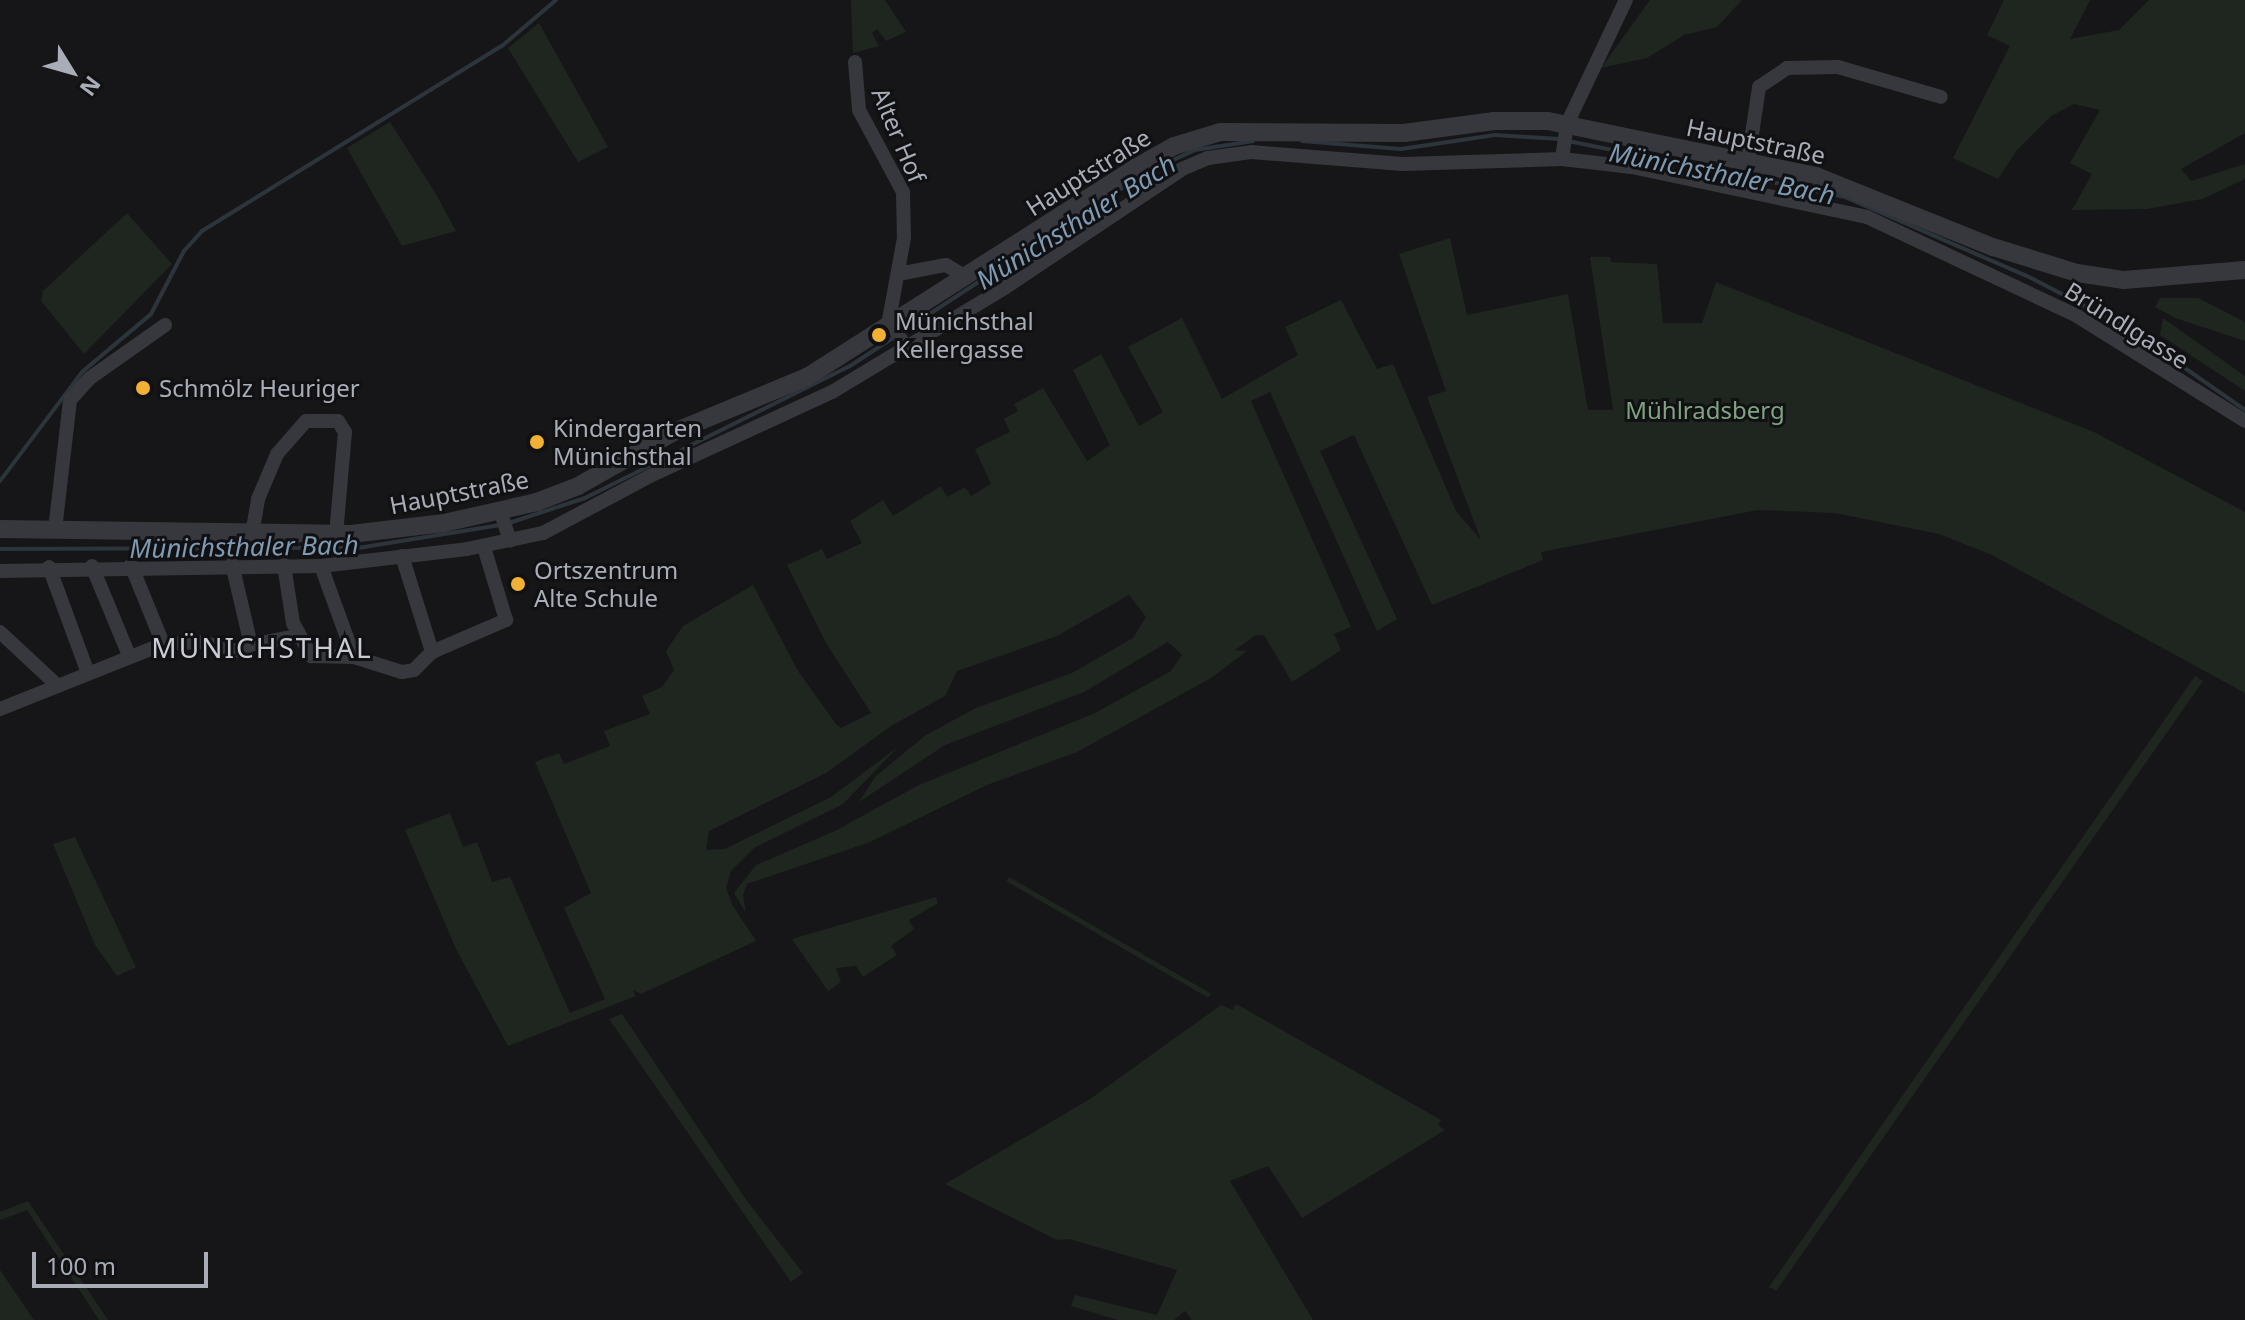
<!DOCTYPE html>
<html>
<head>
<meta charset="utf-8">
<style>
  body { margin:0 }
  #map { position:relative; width:2245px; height:1320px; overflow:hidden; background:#161618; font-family:"Noto Sans",sans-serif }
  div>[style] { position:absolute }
  .green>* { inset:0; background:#1e261f; transform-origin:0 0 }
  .stream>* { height:4px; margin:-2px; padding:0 2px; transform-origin:2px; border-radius:2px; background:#2c353c }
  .minor>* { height:14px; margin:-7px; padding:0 7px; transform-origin:7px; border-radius:7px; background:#37383d }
  .tertiary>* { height:18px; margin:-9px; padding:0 9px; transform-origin:9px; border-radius:9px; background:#37383d }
  .dots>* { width:22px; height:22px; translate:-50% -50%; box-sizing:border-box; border:4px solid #111113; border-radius:50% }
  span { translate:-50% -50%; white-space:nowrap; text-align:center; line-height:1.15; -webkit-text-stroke:6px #111113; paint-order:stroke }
  .street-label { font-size:24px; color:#a8adb8 }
  .poi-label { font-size:24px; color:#a8adb8 }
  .left { translate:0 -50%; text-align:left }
  .park-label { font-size:24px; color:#7fa381 }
  .water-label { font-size:26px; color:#7f9bb3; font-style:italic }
  .quarter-label { font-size:28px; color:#c9ccd4; letter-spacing:2px }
  .north { position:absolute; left:32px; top:32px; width:80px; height:80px; -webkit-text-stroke:6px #111113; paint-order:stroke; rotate:127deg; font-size:22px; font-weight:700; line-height:32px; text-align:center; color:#a8adb8 }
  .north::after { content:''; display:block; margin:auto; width:28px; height:36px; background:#a8adb8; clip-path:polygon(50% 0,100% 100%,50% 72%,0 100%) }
  .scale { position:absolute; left:32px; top:1252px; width:176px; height:36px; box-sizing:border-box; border:4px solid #a8adb8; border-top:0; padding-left:10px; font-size:24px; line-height:28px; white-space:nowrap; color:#a8adb8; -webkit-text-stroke:6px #111113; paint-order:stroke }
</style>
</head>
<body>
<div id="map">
  <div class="green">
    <div style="clip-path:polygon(851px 0,885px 0,906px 32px,886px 41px,877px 29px,872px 33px,879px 46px,853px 53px)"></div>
    <div style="clip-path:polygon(1650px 0,1742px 0,1717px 27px,1684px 35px,1647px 58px,1601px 68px)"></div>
    <div style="clip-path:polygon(2004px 0,2090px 0,2070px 39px,2119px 30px,2149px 0,2245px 0,2245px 133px,2181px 169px,2191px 181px,2245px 164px,2245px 179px,2202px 199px,2147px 209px,2072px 210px,2092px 174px,2070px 163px,2100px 110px,2074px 104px,2051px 116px,2017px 150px,1998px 179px,1953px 158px,2010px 46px,1987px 35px)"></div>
    <div style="clip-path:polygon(539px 23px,608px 147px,578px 162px,508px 48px)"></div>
    <div style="clip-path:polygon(390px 122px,436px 194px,456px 231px,402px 246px,347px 148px)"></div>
    <div style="clip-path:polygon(127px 213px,172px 264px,84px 354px,41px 301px,43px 291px)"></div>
    <div style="clip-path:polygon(1450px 238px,1467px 315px,1568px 294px,1588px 410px,1613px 410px,1590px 257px,1610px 257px,1611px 262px,1657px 264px,1663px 323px,1702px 323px,1716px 282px,2094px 432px,2245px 512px,2245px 693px,1992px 555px,1939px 534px,1835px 513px,1758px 510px,1541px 552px,1543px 560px,1432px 605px,1354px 435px,1320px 451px,1397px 619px,1377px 631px,1270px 392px,1251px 401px,1351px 627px,1334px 634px,1341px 650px,1292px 682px,1264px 635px,1256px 635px,1235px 650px,1247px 651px,1211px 678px,1077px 752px,987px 785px,870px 842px,747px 884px,743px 895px,746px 913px,734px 893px,756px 865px,835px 831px,919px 785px,1095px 713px,1171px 671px,1182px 655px,1168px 642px,1084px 692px,945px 745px,859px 802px,875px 777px,926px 735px,976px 708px,1072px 673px,1133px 638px,1146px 617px,1129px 595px,1057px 636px,957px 671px,945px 696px,891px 726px,826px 773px,709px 831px,706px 850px,725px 849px,831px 797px,898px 747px,843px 804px,754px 848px,731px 871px,726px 888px,733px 906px,756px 941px,641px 994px,633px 990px,636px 996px,508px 1046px,456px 949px,405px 830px,450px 813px,463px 847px,477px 842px,492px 882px,510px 877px,570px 1013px,605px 999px,564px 908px,591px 893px,535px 762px,559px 753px,564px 764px,610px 746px,604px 731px,650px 714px,642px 696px,662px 687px,674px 670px,666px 651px,683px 626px,753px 585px,798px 671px,836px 724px,841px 728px,871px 713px,826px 643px,787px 565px,822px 549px,827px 559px,862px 543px,850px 521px,883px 500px,893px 516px,941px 486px,947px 497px,965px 487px,971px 496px,991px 484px,975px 449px,1010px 432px,1004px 419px,1018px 411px,1014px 404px,1043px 388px,1087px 461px,1110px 445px,1073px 370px,1101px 354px,1139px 426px,1163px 412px,1128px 347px,1182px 318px,1222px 399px,1298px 355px,1285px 327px,1341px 300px,1377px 369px,1393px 364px,1456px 511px,1481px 540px,1427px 397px,1446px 391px,1399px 254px)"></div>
    <div style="clip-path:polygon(2160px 298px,2198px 298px,2214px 306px,2245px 322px,2245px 341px,2175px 318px,2155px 307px)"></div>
    <div style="clip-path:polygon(2163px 318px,2245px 376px,2245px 391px,2160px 335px)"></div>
    <div style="clip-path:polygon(2195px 676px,2203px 681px,1776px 1291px,1769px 1287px)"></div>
    <div style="clip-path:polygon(75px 837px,136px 967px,117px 976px,95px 945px,53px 844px)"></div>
    <div style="left:1009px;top:877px;width:233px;height:5px;rotate:30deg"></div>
    <div style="clip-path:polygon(936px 897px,938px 903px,909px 920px,914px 929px,891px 946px,897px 955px,863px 977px,856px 966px,836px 968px,841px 982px,828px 991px,792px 939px)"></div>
    <div style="clip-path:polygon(1236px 1004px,1441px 1120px,1438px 1125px,1445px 1130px,1302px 1218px,1268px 1166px,1230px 1181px,1313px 1320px,1192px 1320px,1185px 1311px,1174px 1320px,1118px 1320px,1071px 1306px,1075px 1295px,1157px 1315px,1177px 1270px,1069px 1239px,1057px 1240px,945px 1184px,1090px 1099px,1221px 1005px,1233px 1010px)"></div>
    <div style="clip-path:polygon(622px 1014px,747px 1201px,803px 1273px,791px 1282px,609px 1019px)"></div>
    <div style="clip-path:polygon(28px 1201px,108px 1320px,99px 1320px,27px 1210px,0 1220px,0 1212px)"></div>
    <div style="clip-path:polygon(0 1270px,34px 1320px,0 1320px)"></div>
  </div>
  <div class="stream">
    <div style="left:1302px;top:141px;width:99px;rotate:4.6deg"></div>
    <div style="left:1401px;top:149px;width:95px;rotate:-8.5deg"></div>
    <div style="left:1495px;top:135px;width:64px;rotate:3.6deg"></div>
    <div style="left:1568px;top:141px;width:283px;rotate:11.4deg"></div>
    <div style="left:1845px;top:197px;width:198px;rotate:23.5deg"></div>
    <div style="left:2027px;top:276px;width:111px;rotate:27.3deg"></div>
    <div style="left:2126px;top:327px;width:145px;rotate:34.9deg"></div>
    <div style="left:0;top:481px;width:136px;rotate:-53deg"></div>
    <div style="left:82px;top:372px;width:90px;rotate:-40deg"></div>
    <div style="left:151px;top:314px;width:71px;rotate:-62.4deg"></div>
    <div style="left:184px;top:251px;width:27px;rotate:-48deg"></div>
    <div style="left:202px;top:231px;width:352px;rotate:-31.7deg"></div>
    <div style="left:502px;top:46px;width:71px;rotate:-40.4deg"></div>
    <div style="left:509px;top:523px;width:80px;rotate:-18.2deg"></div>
    <div style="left:585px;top:498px;width:296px;rotate:-26.5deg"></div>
    <div style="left:850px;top:366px;width:355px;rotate:-33.2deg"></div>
    <div style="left:1147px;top:172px;width:53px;rotate:-24.6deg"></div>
    <div style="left:1195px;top:150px;width:59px;rotate:-8.8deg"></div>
    <div style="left:0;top:549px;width:358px;rotate:-0.2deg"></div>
    <div style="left:358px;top:548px;width:144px;rotate:-9.2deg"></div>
  </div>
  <div class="minor">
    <div style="left:855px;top:62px;width:48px;rotate:85.2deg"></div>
    <div style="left:859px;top:110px;width:93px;rotate:61.8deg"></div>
    <div style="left:903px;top:192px;width:46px;rotate:88.8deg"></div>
    <div style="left:904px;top:238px;width:83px;rotate:100.4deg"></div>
    <div style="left:889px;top:320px;width:32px;rotate:58deg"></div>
    <div style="left:1562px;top:159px;width:35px;rotate:-82deg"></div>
    <div style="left:1567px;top:124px;width:137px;rotate:-64.6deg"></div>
    <div style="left:1748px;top:161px;width:75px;rotate:-81.5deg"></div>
    <div style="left:1759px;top:87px;width:34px;rotate:-34deg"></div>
    <div style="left:1787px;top:68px;width:51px;rotate:-1.1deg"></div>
    <div style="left:1838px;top:67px;width:107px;rotate:16.2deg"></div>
    <div style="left:898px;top:274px;width:49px;rotate:-10.6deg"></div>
    <div style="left:946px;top:265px;width:21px;rotate:31deg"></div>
    <div style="left:501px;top:513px;width:29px;rotate:72deg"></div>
    <div style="left:55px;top:530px;width:131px;rotate:-83.4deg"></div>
    <div style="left:70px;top:400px;width:30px;rotate:-48deg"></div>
    <div style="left:90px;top:378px;width:92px;rotate:-35.2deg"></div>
    <div style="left:252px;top:534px;width:36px;rotate:-80deg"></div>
    <div style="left:258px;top:499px;width:49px;rotate:-67.1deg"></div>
    <div style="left:277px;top:454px;width:44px;rotate:-48.7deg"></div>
    <div style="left:306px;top:421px;width:32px"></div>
    <div style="left:338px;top:421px;width:13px;rotate:58deg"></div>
    <div style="left:345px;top:432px;width:102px;rotate:95deg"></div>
    <div style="left:402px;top:556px;width:101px;rotate:72.6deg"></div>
    <div style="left:131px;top:565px;width:85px;rotate:67.9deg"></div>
    <div style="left:284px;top:565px;width:59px;rotate:81.2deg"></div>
    <div style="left:293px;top:623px;width:38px;rotate:61deg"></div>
    <div style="left:311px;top:656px;width:43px;rotate:1.3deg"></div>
    <div style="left:354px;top:657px;width:50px;rotate:17.4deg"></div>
    <div style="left:402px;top:672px;width:12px;rotate:-9deg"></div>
    <div style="left:414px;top:670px;width:25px;rotate:-45deg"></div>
    <div style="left:432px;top:652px;width:81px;rotate:-23.4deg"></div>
    <div style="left:506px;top:620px;width:76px;rotate:-106.8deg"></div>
    <div style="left:92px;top:566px;width:94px;rotate:67.5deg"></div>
    <div style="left:321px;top:566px;width:97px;rotate:70.1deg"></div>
    <div style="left:49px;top:567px;width:113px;rotate:69.8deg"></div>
    <div style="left:0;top:571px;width:321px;rotate:-0.9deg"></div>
    <div style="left:321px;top:566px;width:147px;rotate:-6.6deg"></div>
    <div style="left:467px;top:549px;width:78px;rotate:-11.9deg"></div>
    <div style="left:543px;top:533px;width:121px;rotate:-28deg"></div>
    <div style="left:650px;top:476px;width:200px;rotate:-24.8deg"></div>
    <div style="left:832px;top:392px;width:203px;rotate:-31.1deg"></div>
    <div style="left:1006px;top:287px;width:212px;rotate:-33.8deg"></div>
    <div style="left:1182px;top:169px;width:28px;rotate:-23deg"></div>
    <div style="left:1208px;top:158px;width:43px;rotate:-7.9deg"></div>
    <div style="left:1251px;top:152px;width:152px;rotate:4.5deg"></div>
    <div style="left:1403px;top:164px;width:159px;rotate:-1.8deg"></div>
    <div style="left:1562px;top:159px;width:70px;rotate:6.5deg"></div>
    <div style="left:1632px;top:167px;width:240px;rotate:12deg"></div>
    <div style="left:1867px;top:217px;width:232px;rotate:25.2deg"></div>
    <div style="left:2077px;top:316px;width:198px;rotate:32deg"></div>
    <div style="left:0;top:632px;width:79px;rotate:43deg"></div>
    <div style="left:251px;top:645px;width:47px;rotate:-11.1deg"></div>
    <div style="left:0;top:709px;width:175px;rotate:-21.7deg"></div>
    <div style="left:163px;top:644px;width:38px;rotate:-3deg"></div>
    <div style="left:201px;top:642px;width:35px;rotate:15deg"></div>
    <div style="left:235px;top:651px;width:17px;rotate:-21deg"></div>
    <div style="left:251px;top:645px;width:83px;rotate:-103.2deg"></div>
  </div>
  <div class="tertiary">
    <div style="left:0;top:529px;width:351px;rotate:0.8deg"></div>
    <div style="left:351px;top:534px;width:94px;rotate:-6.7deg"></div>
    <div style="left:444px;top:523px;width:95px;rotate:-12.7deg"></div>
    <div style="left:537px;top:502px;width:44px;rotate:-21.3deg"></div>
    <div style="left:578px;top:486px;width:110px;rotate:-29.4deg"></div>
    <div style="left:674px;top:432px;width:144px;rotate:-22.5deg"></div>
    <div style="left:807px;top:377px;width:389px;rotate:-32.5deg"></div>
    <div style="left:1135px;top:168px;width:45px;rotate:-29.4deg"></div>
    <div style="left:1174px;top:146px;width:48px;rotate:-16.9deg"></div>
    <div style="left:1220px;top:132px;width:184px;rotate:0.3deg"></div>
    <div style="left:1404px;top:133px;width:91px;rotate:-7.6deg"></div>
    <div style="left:1494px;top:121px;width:54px"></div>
    <div style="left:1548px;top:121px;width:274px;rotate:11.6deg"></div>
    <div style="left:1816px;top:176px;width:191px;rotate:21.9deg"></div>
    <div style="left:1993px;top:247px;width:88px;rotate:17.2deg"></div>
    <div style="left:2077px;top:273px;width:48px;rotate:8.5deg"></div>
    <div style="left:2124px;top:280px;width:121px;rotate:-4.7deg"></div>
  </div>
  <div class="dots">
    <div style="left:879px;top:335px;background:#f2b134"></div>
    <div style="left:143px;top:388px;background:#f2b134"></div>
    <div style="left:537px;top:442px;background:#f2b134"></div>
    <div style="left:518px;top:584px;background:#f2b134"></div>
  </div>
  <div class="street-label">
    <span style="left:899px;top:135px;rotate:67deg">Alter Hof</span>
    <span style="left:1756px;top:141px;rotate:12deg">Hauptstraße</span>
    <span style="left:1088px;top:172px;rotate:-32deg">Hauptstraße</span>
    <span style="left:2127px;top:325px;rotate:32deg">Bründlgasse</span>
    <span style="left:459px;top:492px;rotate:-11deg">Hauptstraße</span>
  </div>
  <div class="poi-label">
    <span class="left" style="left:895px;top:335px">Münichsthal<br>Kellergasse</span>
    <span class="left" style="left:159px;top:388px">Schmölz Heuriger</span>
    <span class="left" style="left:553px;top:442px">Kindergarten<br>Münichsthal</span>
    <span class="left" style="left:534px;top:584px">Ortszentrum<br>Alte Schule</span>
  </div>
  <div class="park-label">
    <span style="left:1705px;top:410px">Mühlradsberg</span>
  </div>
  <div class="water-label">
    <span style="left:1722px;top:174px;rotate:11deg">Münichsthaler Bach</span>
    <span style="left:1076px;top:222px;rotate:-32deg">Münichsthaler Bach</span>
    <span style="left:244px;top:547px;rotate:-1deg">Münichsthaler Bach</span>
  </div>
  <div class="quarter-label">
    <span style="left:262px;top:647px">MÜNICHSTHAL</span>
  </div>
  <div class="north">N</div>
  <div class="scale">100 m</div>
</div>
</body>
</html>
